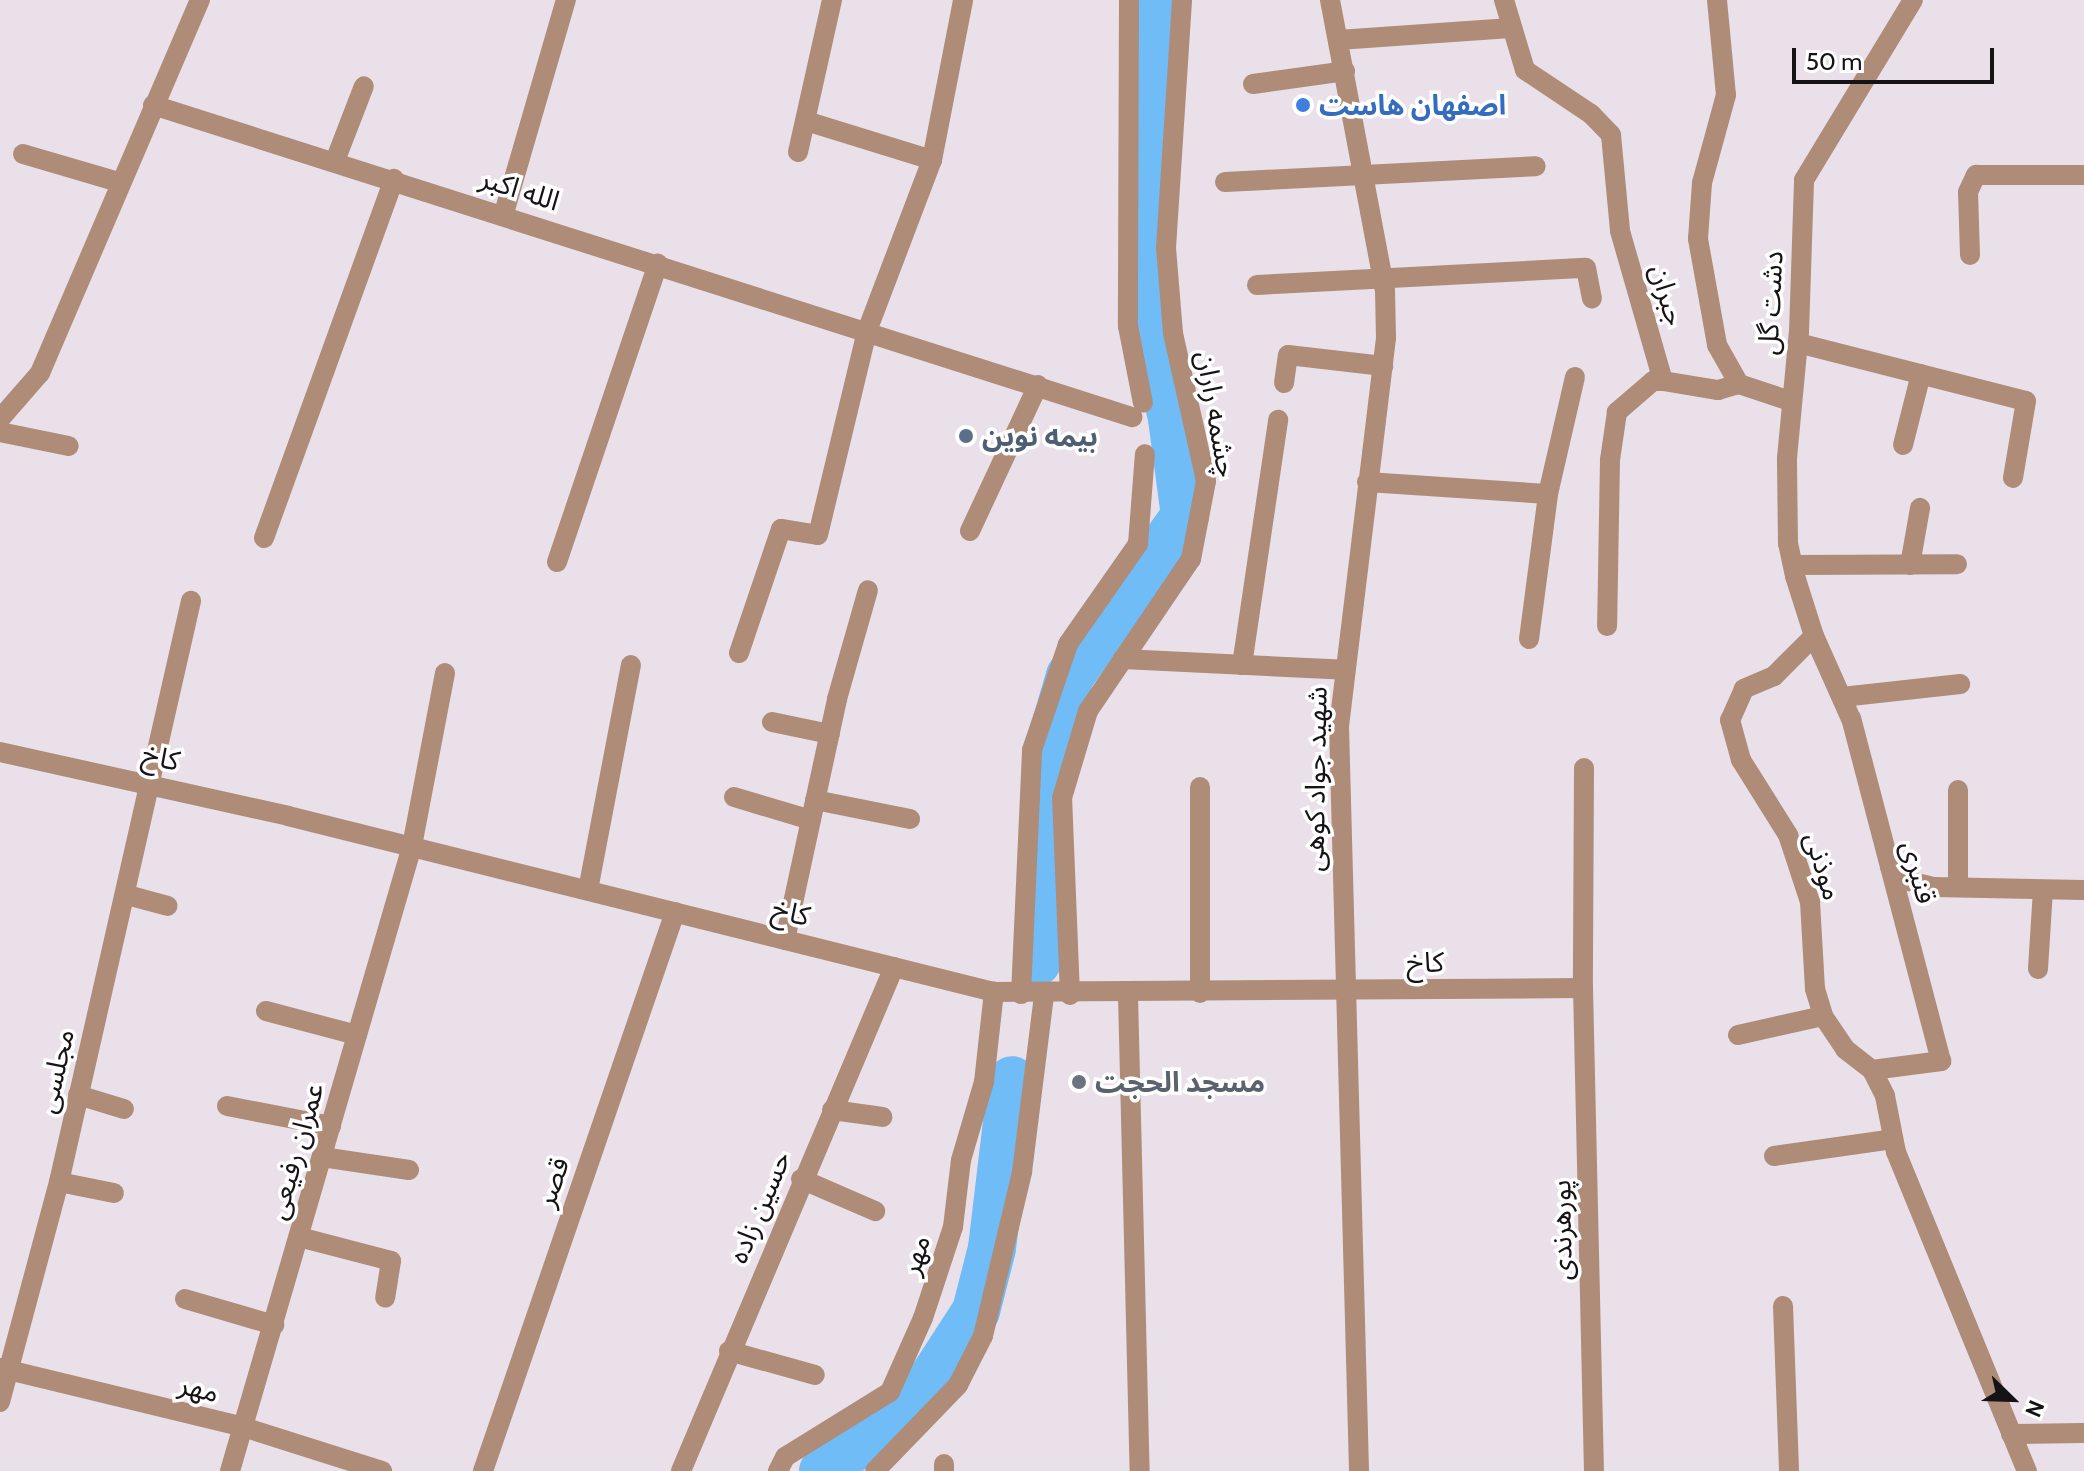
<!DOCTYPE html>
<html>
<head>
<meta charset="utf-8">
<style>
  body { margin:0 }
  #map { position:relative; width:2084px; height:1471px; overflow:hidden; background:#e9e0ea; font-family:Cabin,"Noto Sans Arabic",sans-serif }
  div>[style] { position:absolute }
  .river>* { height:48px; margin:-24px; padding:0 24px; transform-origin:24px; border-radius:24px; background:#70bcf7 }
  .minor>* { height:20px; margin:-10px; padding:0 10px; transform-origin:10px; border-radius:10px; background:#ae8c78 }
  .dots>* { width:22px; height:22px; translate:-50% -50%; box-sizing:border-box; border:4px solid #fff; border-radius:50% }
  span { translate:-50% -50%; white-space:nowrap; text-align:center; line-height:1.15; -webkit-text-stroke:7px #fff; paint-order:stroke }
  .shop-label { font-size:28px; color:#366cbe; font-weight:700 }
  .left { translate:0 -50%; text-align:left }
  .street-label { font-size:28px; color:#161317 }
  .service-label { font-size:28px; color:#4e5e75; font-weight:700 }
  .worship-label { font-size:28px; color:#5b616d; font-weight:700 }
  .north { position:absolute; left:1972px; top:1359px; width:80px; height:80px; -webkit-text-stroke:6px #fff; paint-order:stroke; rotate:113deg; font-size:22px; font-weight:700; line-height:32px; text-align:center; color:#161317 }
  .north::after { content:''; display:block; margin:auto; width:28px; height:36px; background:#161317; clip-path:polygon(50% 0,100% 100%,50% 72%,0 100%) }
  .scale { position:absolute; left:1792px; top:48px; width:202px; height:36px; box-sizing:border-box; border:4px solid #161317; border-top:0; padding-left:10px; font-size:24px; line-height:28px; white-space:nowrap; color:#161317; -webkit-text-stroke:6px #fff; paint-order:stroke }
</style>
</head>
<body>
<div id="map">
  <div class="river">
    <div style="left:1037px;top:962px;width:218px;rotate:-86.6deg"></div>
    <div style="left:1050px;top:744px;width:71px;rotate:-73.6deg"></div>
    <div style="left:1070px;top:676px;width:197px;rotate:-54.3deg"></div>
    <div style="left:1185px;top:516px;width:99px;rotate:-97.6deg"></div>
    <div style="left:1172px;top:418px;width:73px;rotate:-103.5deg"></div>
    <div style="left:1155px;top:347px;width:102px;rotate:-94.5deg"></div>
    <div style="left:1147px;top:245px;width:245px;rotate:-87.9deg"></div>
    <div style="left:823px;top:1471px;width:123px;rotate:-37.4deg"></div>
    <div style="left:921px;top:1396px;width:101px;rotate:-57.1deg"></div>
    <div style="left:976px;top:1311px;width:65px;rotate:-75.7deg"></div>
    <div style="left:992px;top:1248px;width:169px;rotate:-83.2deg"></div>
  </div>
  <div class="minor">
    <div style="left:1129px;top:0;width:326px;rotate:90.2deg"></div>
    <div style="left:1128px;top:326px;width:78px;rotate:79deg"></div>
    <div style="left:1330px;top:0;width:295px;rotate:79.3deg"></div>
    <div style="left:1385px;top:290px;width:48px;rotate:88.8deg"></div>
    <div style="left:1386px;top:338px;width:391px;rotate:96.9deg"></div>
    <div style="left:1339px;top:726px;width:745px;rotate:88.46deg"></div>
    <div style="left:1504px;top:0;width:73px;rotate:73.3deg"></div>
    <div style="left:1525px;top:70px;width:79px;rotate:33.7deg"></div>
    <div style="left:1591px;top:114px;width:29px;rotate:46deg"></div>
    <div style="left:1611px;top:135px;width:96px;rotate:84.6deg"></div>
    <div style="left:1620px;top:231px;width:156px;rotate:74deg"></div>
    <div style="left:1663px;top:381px;width:10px;rotate:180deg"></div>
    <div style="left:1653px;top:381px;width:48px;rotate:139.3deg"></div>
    <div style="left:1617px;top:412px;width:49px;rotate:98.3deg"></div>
    <div style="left:1610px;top:460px;width:166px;rotate:91deg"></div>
    <div style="left:1717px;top:0;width:95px;rotate:84.6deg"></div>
    <div style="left:1726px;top:95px;width:91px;rotate:105.3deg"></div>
    <div style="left:1702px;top:183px;width:56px;rotate:94.1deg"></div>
    <div style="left:1698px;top:239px;width:108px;rotate:79.8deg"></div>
    <div style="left:1717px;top:345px;width:45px;rotate:60.6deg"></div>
    <div style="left:1338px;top:40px;width:173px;rotate:-4deg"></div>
    <div style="left:1253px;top:84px;width:93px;rotate:-8deg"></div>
    <div style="left:153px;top:105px;width:1028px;rotate:17.68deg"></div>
    <div style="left:806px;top:121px;width:132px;rotate:17.2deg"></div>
    <div style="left:798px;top:152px;width:156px;rotate:-77.4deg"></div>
    <div style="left:23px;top:154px;width:100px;rotate:16.3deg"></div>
    <div style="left:335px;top:161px;width:80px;rotate:-68.9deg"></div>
    <div style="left:1225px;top:182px;width:311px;rotate:-2.9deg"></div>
    <div style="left:504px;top:213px;width:222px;rotate:-73.8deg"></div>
    <div style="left:1970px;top:255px;width:63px;rotate:-91.8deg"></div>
    <div style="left:1968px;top:192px;width:19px;rotate:-65deg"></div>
    <div style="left:1976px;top:175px;width:108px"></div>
    <div style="left:1257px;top:285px;width:329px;rotate:-3deg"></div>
    <div style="left:1586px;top:268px;width:31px;rotate:79deg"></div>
    <div style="left:1798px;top:343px;width:235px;rotate:14.3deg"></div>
    <div style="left:2026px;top:401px;width:78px;rotate:99.6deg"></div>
    <div style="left:1663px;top:381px;width:56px;rotate:9.3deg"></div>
    <div style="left:1718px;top:390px;width:22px;rotate:-16deg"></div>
    <div style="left:1739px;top:384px;width:54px;rotate:18.4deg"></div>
    <div style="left:1284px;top:383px;width:28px;rotate:-82deg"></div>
    <div style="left:1288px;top:355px;width:96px;rotate:6.6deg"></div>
    <div style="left:0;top:419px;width:61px;rotate:-49deg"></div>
    <div style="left:40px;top:373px;width:406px;rotate:-66.8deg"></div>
    <div style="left:0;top:432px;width:70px;rotate:11.5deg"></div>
    <div style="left:1903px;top:445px;width:73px;rotate:-75.8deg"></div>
    <div style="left:1367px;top:482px;width:181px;rotate:3.8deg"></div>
    <div style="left:970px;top:531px;width:161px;rotate:-65deg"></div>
    <div style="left:264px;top:538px;width:382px;rotate:-70.1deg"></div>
    <div style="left:557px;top:562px;width:315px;rotate:-71.3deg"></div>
    <div style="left:1793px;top:565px;width:164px;rotate:-0.3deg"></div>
    <div style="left:1910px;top:565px;width:58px;rotate:-80deg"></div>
    <div style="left:1814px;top:636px;width:57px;rotate:135deg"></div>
    <div style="left:1774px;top:676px;width:33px;rotate:157deg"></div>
    <div style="left:1744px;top:689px;width:34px;rotate:114deg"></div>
    <div style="left:1730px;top:720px;width:41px;rotate:74.6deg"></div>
    <div style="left:1741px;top:760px;width:89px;rotate:57.9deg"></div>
    <div style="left:1788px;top:835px;width:71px;rotate:71.8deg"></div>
    <div style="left:1810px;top:902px;width:87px;rotate:86.7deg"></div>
    <div style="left:1815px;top:989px;width:28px;rotate:73deg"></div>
    <div style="left:1823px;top:1016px;width:40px;rotate:56deg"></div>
    <div style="left:1845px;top:1049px;width:34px;rotate:38deg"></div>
    <div style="left:1872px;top:1070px;width:29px;rotate:63deg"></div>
    <div style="left:1885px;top:1096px;width:57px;rotate:78.9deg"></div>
    <div style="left:1896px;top:1152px;width:345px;rotate:67.7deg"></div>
    <div style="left:1529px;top:639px;width:146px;rotate:-82.5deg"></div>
    <div style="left:1548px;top:494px;width:120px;rotate:-77deg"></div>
    <div style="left:739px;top:653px;width:131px;rotate:-71.3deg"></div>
    <div style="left:781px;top:529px;width:37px;rotate:9deg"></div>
    <div style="left:818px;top:535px;width:210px;rotate:-76.5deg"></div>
    <div style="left:867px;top:331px;width:183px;rotate:-69.2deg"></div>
    <div style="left:932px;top:160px;width:163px;rotate:-79deg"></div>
    <div style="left:1123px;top:659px;width:222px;rotate:2.8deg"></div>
    <div style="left:1242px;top:665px;width:248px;rotate:-81.6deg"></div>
    <div style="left:1842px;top:697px;width:119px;rotate:-6.3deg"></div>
    <div style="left:772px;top:722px;width:59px;rotate:11.7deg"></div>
    <div style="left:0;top:752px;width:295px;rotate:12.5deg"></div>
    <div style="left:288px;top:816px;width:728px;rotate:14deg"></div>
    <div style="left:994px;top:992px;width:589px;rotate:-0.39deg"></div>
    <div style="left:1584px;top:768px;width:220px;rotate:90.3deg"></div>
    <div style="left:1583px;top:988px;width:483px;rotate:88.7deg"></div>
    <div style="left:1200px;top:787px;width:206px;rotate:90deg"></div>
    <div style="left:734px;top:797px;width:80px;rotate:16.6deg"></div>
    <div style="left:815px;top:800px;width:97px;rotate:11.3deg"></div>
    <div style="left:1890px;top:867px;width:20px;rotate:41deg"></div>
    <div style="left:1905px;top:880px;width:29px;rotate:14deg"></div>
    <div style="left:1933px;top:887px;width:151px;rotate:1.1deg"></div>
    <div style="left:1958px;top:887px;width:97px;rotate:-90deg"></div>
    <div style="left:588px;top:890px;width:229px;rotate:-79.2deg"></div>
    <div style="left:127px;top:895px;width:42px;rotate:15deg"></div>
    <div style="left:785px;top:940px;width:247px;rotate:-77.8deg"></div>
    <div style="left:837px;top:699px;width:113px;rotate:-74.1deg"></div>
    <div style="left:2038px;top:969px;width:79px;rotate:-86.4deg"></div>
    <div style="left:1021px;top:994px;width:244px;rotate:-87.4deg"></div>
    <div style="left:1032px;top:750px;width:112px;rotate:-71.2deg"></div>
    <div style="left:1068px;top:644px;width:122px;rotate:-55deg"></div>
    <div style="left:1138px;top:544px;width:90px;rotate:-85.6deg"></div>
    <div style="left:1070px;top:995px;width:197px;rotate:-92.3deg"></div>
    <div style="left:1062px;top:798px;width:91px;rotate:-73.4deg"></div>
    <div style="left:1088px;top:711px;width:184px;rotate:-55.9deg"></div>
    <div style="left:1191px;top:559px;width:79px;rotate:-79.1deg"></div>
    <div style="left:1206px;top:481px;width:152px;rotate:-102.6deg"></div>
    <div style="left:1173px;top:333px;width:85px;rotate:-94.7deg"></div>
    <div style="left:1166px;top:248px;width:249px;rotate:-86.3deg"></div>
    <div style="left:1128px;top:995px;width:476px;rotate:88.6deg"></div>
    <div style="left:266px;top:1011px;width:94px;rotate:14.8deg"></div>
    <div style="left:1738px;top:1035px;width:87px;rotate:-12.6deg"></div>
    <div style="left:1872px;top:1070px;width:70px;rotate:-7.4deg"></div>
    <div style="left:1941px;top:1061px;width:354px;rotate:-104.7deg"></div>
    <div style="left:1851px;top:719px;width:91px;rotate:-114deg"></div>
    <div style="left:1814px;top:636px;width:63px;rotate:-107.6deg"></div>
    <div style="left:1795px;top:576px;width:33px;rotate:-102deg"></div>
    <div style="left:1788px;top:544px;width:86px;rotate:-90.7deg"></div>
    <div style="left:1787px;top:458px;width:127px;rotate:-84.6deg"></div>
    <div style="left:1799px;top:332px;width:152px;rotate:-88.1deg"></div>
    <div style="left:1804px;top:180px;width:210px;rotate:-58.8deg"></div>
    <div style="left:78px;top:1095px;width:48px;rotate:16.9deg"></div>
    <div style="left:227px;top:1106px;width:106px;rotate:10.9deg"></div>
    <div style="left:832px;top:1110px;width:51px;rotate:7.8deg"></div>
    <div style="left:1774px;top:1156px;width:120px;rotate:-8.1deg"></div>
    <div style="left:322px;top:1157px;width:88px;rotate:8.5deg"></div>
    <div style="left:801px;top:1179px;width:81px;rotate:23.4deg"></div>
    <div style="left:59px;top:1182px;width:56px;rotate:11.3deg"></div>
    <div style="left:299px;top:1237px;width:95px;rotate:14.6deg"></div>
    <div style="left:391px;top:1261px;width:37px;rotate:99deg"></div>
    <div style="left:185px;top:1299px;width:93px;rotate:16.3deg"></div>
    <div style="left:1783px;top:1306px;width:165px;rotate:87.9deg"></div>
    <div style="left:729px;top:1351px;width:89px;rotate:15.6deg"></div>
    <div style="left:0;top:1368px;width:250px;rotate:13.6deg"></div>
    <div style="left:243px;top:1427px;width:146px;rotate:17.6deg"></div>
    <div style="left:0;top:1402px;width:228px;rotate:-75deg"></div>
    <div style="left:59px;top:1182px;width:596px;rotate:-77.2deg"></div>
    <div style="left:2011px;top:1434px;width:73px;rotate:-0.8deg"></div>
    <div style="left:944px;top:1464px;width:7px;rotate:90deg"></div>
    <div style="left:230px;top:1471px;width:651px;rotate:-73.76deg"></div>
    <div style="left:412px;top:846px;width:176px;rotate:-79.2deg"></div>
    <div style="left:483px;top:1471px;width:591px;rotate:-71.04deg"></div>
    <div style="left:681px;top:1471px;width:547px;rotate:-67.09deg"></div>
    <div style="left:778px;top:1471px;width:16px;rotate:-63deg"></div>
    <div style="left:785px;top:1457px;width:123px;rotate:-31.8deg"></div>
    <div style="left:890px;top:1392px;width:81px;rotate:-66deg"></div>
    <div style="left:923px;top:1318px;width:96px;rotate:-71.8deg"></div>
    <div style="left:953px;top:1227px;width:67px;rotate:-83.2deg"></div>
    <div style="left:961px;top:1160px;width:81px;rotate:-73.6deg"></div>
    <div style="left:984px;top:1082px;width:91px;rotate:-83.7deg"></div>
    <div style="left:875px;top:1471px;width:120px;rotate:-46deg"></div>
    <div style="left:958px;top:1385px;width:55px;rotate:-63deg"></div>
    <div style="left:983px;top:1336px;width:169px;rotate:-76.6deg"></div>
    <div style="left:1022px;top:1172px;width:178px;rotate:-82.9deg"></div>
  </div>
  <div class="dots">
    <div style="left:1303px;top:105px;background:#3f7fe0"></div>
    <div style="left:966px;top:436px;background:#5c6f8a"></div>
    <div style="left:1079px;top:1082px;background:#6b7280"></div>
  </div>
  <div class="shop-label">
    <span class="left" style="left:1319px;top:105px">اصفهان هاست</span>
  </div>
  <div class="street-label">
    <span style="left:520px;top:189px;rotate:18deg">الله اکبر</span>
    <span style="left:1668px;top:295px;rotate:74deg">جبران</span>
    <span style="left:1770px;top:303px;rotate:-87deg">دشت گل</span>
    <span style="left:1217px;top:414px;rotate:80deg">چشمه راران</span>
    <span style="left:161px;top:757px;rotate:13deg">کاخ</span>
    <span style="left:1315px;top:779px;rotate:-89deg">شهید جواد کوهی</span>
    <span style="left:1824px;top:866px;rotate:73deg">موذنی</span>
    <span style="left:1919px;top:872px;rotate:74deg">قنبری</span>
    <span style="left:791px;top:912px;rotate:14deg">کاخ</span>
    <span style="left:1425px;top:962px;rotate:-1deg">کاخ</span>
    <span style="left:55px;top:1071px;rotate:-77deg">مجلسی</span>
    <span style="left:295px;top:1151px;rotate:-74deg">عمران رفیعی</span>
    <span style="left:552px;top:1182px;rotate:-71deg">قصر</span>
    <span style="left:759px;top:1207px;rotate:-67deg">حسین زاده</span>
    <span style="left:1561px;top:1230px;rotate:-91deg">پورهرندی</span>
    <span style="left:915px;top:1255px;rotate:-72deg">مهر</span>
    <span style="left:199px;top:1388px;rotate:14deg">مهر</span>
  </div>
  <div class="service-label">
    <span class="left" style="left:982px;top:436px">بیمه نوین</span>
  </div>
  <div class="worship-label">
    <span class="left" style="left:1095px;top:1082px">مسجد الحجت</span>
  </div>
  <div class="north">N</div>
  <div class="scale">50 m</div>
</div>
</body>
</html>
